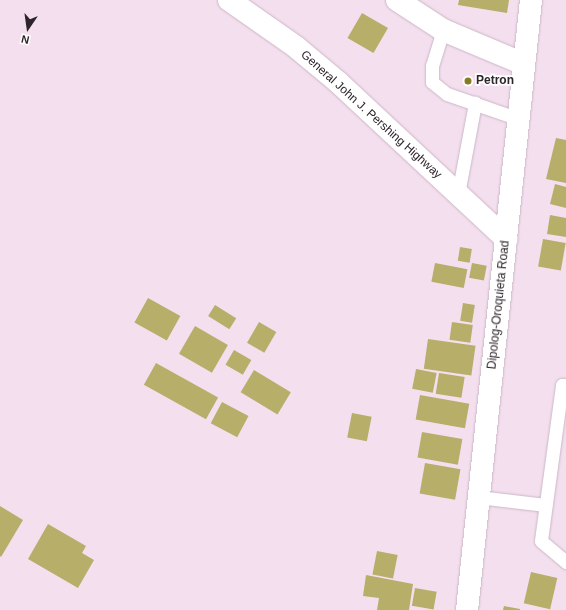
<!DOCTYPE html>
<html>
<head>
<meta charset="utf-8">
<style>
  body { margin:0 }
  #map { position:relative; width:566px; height:610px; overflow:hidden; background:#f4dfef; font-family:Helvetica,sans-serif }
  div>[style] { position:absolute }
  .building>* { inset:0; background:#b7ae69; transform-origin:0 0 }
  .roads { filter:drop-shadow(0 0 1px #cbb7c6) drop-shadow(0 0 1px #cbb7c6) }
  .lane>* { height:13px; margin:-6.5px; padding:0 6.5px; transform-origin:6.5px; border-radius:6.5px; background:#fff }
  .street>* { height:22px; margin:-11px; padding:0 11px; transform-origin:11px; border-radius:11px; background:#fff }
  .secondary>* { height:22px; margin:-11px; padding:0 11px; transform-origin:11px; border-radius:11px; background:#fff }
  .highway>* { height:22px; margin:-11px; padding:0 11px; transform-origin:11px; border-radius:11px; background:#fff }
  .dots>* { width:11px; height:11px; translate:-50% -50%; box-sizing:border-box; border:2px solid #fff; border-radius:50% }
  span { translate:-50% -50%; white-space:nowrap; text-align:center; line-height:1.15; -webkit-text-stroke:3.5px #fff; paint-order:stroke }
  .poi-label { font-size:12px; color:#2d252b; font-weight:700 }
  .left { translate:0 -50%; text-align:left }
  .street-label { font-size:12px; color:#2d252b }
  .north { position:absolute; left:8px; top:8px; width:40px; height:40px; -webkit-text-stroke:3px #fff; paint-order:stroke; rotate:193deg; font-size:11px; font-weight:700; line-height:16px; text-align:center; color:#2d252b }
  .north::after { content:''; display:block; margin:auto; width:14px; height:18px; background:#2d252b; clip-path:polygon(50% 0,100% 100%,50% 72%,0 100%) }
</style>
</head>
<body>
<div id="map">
  <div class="building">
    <div style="clip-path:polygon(459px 0,509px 0,507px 13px,458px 5px)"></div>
    <div style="left:362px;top:13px;width:30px;height:29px;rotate:30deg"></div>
    <div style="clip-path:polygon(556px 138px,566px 140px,566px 183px,546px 179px)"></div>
    <div style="clip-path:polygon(555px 184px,566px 187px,566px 208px,550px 204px)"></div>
    <div style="clip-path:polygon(550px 215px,566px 218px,566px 237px,547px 234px)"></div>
    <div style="left:543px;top:239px;width:23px;height:28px;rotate:10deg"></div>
    <div style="left:460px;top:247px;width:12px;height:14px;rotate:9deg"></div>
    <div style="left:435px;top:263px;width:33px;height:19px;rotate:11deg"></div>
    <div style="left:472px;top:263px;width:15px;height:15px;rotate:11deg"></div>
    <div style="left:148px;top:298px;width:37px;height:28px;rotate:29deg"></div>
    <div style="left:463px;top:303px;width:12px;height:18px;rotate:9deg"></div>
    <div style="left:215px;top:305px;width:25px;height:13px;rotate:32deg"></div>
    <div style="left:259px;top:322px;width:20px;height:24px;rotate:30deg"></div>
    <div style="left:452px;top:322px;width:21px;height:18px;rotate:8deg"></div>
    <div style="left:195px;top:326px;width:38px;height:32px;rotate:30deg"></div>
    <div style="left:428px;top:339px;width:48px;height:30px;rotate:8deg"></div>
    <div style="left:234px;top:350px;width:20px;height:17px;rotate:30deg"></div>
    <div style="left:156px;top:363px;width:71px;height:25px;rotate:29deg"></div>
    <div style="left:416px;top:369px;width:21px;height:20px;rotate:11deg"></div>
    <div style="left:254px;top:370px;width:43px;height:26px;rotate:31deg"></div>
    <div style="left:439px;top:373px;width:26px;height:21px;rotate:9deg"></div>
    <div style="left:420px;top:395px;width:50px;height:25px;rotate:10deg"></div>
    <div style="left:222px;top:402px;width:30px;height:24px;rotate:28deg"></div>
    <div style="left:352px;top:413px;width:20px;height:25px;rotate:11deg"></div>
    <div style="left:422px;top:432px;width:41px;height:26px;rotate:10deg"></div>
    <div style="left:425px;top:463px;width:36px;height:31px;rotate:10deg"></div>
    <div style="clip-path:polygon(0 506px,23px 520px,1px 557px,0 556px)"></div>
    <div style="clip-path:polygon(48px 524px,86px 546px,82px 553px,94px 560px,78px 588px,28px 559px)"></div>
    <div style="left:377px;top:551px;width:21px;height:24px;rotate:11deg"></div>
    <div style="left:531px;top:572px;width:27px;height:32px;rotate:13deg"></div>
    <div style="clip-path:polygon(366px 575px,413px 584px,409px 610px,377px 610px,379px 598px,363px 596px)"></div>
    <div style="left:415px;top:588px;width:22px;height:18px;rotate:10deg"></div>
    <div style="clip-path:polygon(504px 606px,520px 609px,520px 610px,503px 610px)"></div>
  </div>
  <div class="roads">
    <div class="lane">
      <div style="left:443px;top:30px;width:37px;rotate:107deg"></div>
      <div style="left:432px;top:65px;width:17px;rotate:90deg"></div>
      <div style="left:432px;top:82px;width:19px;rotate:39deg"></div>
      <div style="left:447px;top:94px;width:76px;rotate:19.1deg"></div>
      <div style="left:458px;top:194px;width:93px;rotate:-79.4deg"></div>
      <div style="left:566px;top:385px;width:4px;rotate:180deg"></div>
      <div style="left:562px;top:385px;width:157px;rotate:97.7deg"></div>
      <div style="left:541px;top:541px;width:33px;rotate:40deg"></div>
      <div style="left:478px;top:497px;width:68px;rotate:6.7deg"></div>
    </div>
    <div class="street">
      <div style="left:397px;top:0;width:55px;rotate:33.1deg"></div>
      <div style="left:443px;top:30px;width:88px;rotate:22.8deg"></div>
    </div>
    <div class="secondary">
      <div style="left:229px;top:0;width:82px;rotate:35deg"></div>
      <div style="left:296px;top:47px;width:56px;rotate:39.9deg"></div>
      <div style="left:339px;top:83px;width:229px;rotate:43deg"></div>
    </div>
    <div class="highway">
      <div style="left:467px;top:610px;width:613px;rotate:-84.01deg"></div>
    </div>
  </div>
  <div class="dots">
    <div style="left:468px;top:81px;background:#887c22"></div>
  </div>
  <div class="poi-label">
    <span class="left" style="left:476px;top:81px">Petron</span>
  </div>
  <div class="street-label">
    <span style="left:371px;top:115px;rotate:42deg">General John J. Pershing Highway</span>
    <span style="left:499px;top:305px;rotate:-84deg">Dipolog-Oroquieta Road</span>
  </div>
  <div class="north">N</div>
</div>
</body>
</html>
